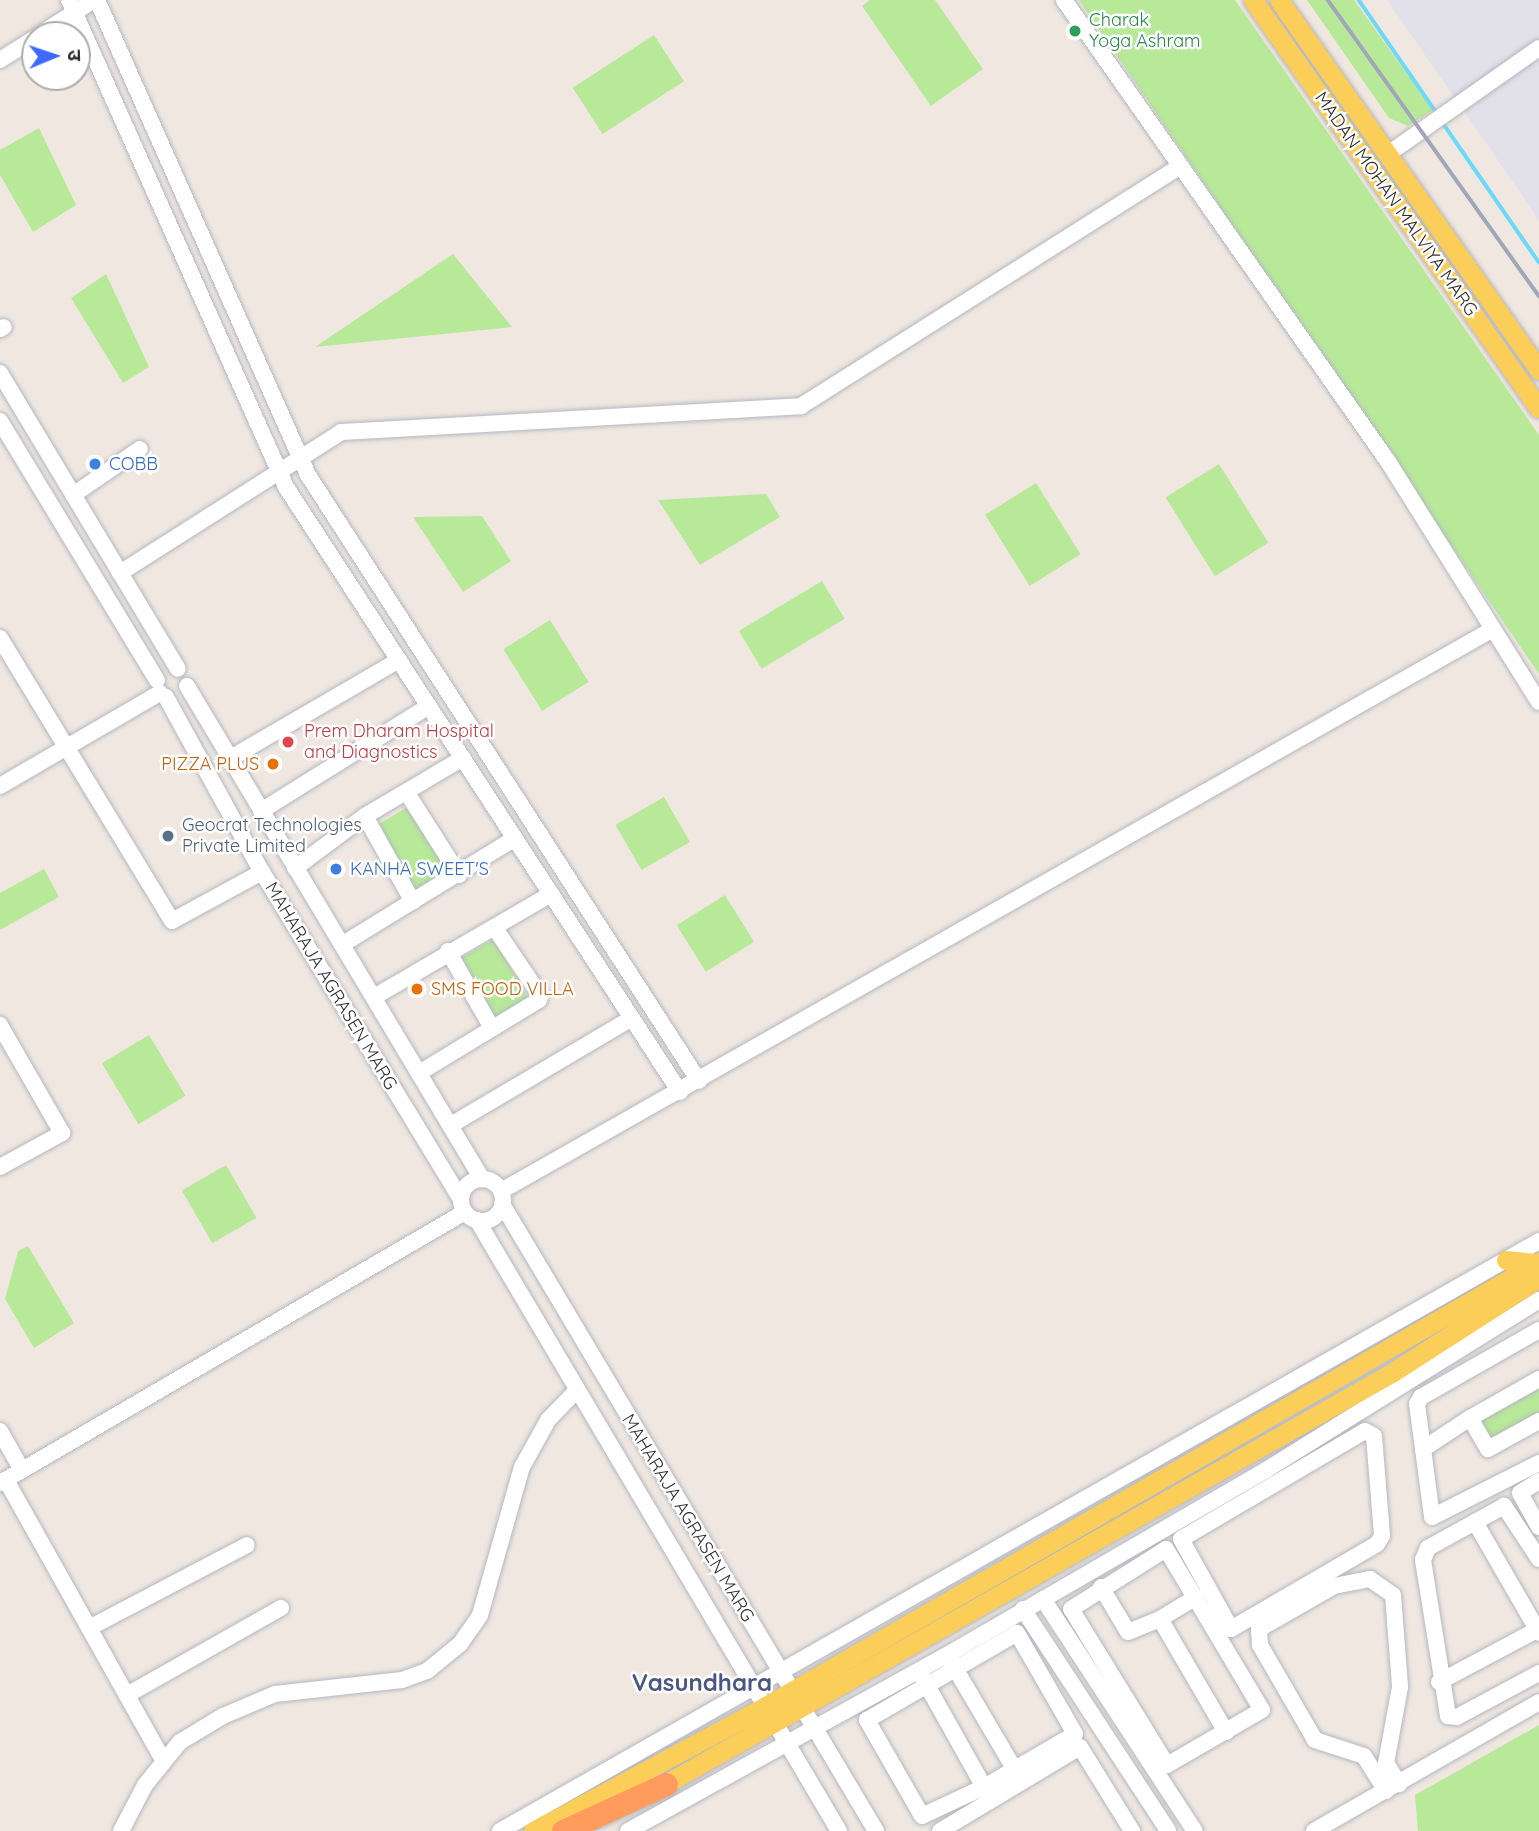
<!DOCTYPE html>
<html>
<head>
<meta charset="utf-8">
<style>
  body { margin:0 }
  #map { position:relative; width:1539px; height:1831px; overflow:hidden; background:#f0e8e0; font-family:Quicksand,"Noto Sans Devanagari",sans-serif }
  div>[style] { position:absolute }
  .industrial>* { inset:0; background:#e2e0e8 }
  .green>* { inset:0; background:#b8e999; transform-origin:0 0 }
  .stream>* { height:3.5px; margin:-1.75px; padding:0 1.75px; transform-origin:1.75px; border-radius:1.75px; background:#6dd9f8 }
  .roads { filter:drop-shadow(0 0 2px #b4b7c2) drop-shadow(0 0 2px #b4b7c2) }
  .minor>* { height:16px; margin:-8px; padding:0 8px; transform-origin:8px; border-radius:8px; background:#fff }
  .minor>.ring { margin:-8px; padding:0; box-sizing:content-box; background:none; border:16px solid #fff; border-radius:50% }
  .major>* { height:19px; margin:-9.5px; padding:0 9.5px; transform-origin:9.5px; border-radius:9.5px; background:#fbce5a }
  .highway>* { height:23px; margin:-11.5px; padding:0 11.5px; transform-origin:11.5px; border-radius:11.5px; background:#ff9b5c }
  .rail>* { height:3.5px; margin:-1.75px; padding:0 1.75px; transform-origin:1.75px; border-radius:1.75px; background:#a1a6b9 }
  .dots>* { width:19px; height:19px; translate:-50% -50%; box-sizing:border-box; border:4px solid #fff; border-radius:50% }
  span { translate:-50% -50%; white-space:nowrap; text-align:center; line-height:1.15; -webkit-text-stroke:5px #fff; paint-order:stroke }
  .leisure-label { font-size:18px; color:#27864d }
  .left { translate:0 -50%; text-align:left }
  .street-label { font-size:18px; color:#2e2e2e }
  .shop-label { font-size:18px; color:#366cbe }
  .health-label { font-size:18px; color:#be3a42 }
  .food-label { font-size:18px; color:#c56008 }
  .right { translate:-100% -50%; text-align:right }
  .service-label { font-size:18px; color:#4e5e75 }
  .district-label { font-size:24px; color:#4a5683; font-weight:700 }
  .north { position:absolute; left:21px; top:21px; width:70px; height:70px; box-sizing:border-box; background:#fff; border:2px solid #ababab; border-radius:50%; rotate:88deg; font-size:19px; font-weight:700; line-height:28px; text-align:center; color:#2e2e2e }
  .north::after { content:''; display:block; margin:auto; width:24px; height:32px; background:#3e6aff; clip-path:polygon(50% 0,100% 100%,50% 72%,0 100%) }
</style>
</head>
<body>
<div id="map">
  <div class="industrial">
    <div style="clip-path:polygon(1387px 0,1539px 0,1539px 222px,1528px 204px)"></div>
  </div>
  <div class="green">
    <div style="clip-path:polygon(870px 0,935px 0,983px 69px,931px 106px,862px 6px)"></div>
    <div style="clip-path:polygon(1079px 0,1235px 0,1539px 435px,1539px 674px)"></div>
    <div style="clip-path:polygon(1307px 0,1354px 0,1433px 110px,1408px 126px,1389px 118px)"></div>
    <div style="left:654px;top:35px;width:55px;height:97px;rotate:57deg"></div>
    <div style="clip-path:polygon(39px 128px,76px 205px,33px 232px,0 175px,0 150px)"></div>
    <div style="clip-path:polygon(453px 254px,512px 327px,315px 347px)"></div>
    <div style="clip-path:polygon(106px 274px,149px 367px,123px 383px,71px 298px)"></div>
    <div style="left:1219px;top:464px;width:93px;height:63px;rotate:58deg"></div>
    <div style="left:1036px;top:483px;width:84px;height:60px;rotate:58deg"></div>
    <div style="clip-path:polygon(766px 494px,780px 517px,700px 565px,658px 500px)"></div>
    <div style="clip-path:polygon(482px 516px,511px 561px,463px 592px,413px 517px)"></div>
    <div style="left:822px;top:581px;width:44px;height:97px;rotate:59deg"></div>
    <div style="left:550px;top:620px;width:73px;height:55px;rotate:58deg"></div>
    <div style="left:664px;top:797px;width:52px;height:56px;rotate:60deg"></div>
    <div style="left:409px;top:806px;width:84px;height:41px;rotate:59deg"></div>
    <div style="clip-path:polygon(44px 869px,59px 897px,0 930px,0 893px)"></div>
    <div style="left:725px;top:895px;width:55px;height:57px;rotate:58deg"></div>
    <div style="left:494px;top:939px;width:68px;height:43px;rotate:60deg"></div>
    <div style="left:149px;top:1035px;width:71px;height:55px;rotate:59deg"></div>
    <div style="left:226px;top:1165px;width:61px;height:51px;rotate:60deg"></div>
    <div style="clip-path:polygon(28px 1246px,74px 1323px,34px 1348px,5px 1299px,18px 1251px)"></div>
    <div style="clip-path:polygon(1539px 1386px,1539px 1415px,1491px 1442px,1479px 1420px)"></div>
    <div style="clip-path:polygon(1539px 1725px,1539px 1831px,1418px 1831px,1415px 1795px)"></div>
  </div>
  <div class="stream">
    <div style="left:1359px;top:0;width:137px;rotate:55.4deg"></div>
    <div style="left:1443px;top:123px;width:169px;rotate:55.4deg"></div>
  </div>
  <div class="roads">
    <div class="minor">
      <div style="left:69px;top:0;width:533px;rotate:65.98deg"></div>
      <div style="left:286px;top:487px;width:722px;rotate:56.93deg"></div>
      <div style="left:97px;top:0;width:520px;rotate:66.05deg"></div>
      <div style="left:308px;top:475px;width:721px;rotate:57.17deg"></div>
      <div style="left:1064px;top:0;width:566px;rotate:54.93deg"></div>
      <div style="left:1389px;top:463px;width:282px;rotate:57.9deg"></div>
      <div style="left:39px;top:35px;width:65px;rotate:-32.5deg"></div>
      <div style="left:0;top:60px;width:41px;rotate:-32.2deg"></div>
      <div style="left:1388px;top:154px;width:184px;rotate:-35.1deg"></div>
      <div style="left:0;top:329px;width:4px;rotate:-27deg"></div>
      <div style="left:0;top:373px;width:345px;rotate:59deg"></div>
      <div style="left:0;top:421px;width:303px;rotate:58.8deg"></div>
      <div style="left:73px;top:495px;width:81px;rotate:-34.5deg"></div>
      <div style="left:120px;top:573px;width:262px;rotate:-32.5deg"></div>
      <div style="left:341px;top:432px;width:461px;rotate:-3.2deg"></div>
      <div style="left:801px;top:406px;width:449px;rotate:-32.3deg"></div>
      <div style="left:0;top:638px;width:331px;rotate:58.7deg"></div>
      <div style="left:172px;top:921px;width:102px;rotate:-28.6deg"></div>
      <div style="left:187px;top:686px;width:575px;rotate:59.1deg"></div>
      <div style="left:166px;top:697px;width:200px;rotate:61.3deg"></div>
      <div style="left:262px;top:872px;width:383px;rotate:58.7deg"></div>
      <div style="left:229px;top:759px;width:197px;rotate:-30.2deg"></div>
      <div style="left:0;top:786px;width:185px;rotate:-30.2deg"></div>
      <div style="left:407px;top:793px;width:97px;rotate:57.6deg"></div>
      <div style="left:261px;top:811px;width:198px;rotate:-32deg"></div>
      <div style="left:365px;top:816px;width:98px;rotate:60.8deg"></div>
      <div style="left:295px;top:868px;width:87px;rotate:-36.6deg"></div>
      <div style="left:365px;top:816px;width:114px;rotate:-30.6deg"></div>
      <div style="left:343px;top:944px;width:202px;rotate:-31.6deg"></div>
      <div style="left:448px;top:951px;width:89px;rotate:60.3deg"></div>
      <div style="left:374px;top:997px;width:205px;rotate:-30.2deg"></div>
      <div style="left:419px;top:1073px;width:140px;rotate:-31.3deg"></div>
      <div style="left:539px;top:1000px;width:5px;rotate:-79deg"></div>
      <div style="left:540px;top:995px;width:82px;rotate:-124.1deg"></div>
      <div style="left:451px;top:1125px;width:210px;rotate:-30.6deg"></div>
      <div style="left:0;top:1167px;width:71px;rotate:-28.7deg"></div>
      <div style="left:62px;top:1133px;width:125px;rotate:-119.9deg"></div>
      <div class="ring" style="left:461px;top:1179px;width:26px;height:26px"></div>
      <div style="left:501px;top:1191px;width:1140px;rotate:-29.53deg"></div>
      <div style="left:502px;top:1204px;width:730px;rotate:59.18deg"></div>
      <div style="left:477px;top:1220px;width:710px;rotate:59.35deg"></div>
      <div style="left:1539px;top:1330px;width:136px;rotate:150.4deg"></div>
      <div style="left:1421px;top:1397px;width:8px;rotate:120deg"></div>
      <div style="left:1417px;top:1404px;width:114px;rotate:82.4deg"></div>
      <div style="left:1432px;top:1517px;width:120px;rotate:-26.8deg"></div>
      <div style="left:1539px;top:1379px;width:79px;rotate:150.5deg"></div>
      <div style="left:1470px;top:1418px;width:36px;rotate:60deg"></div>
      <div style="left:1488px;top:1449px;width:58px;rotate:-28.8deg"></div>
      <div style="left:0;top:1431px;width:45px;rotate:60.6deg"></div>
      <div style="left:1365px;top:1431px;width:10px;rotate:29deg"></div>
      <div style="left:1374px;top:1436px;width:100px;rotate:85.4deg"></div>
      <div style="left:1382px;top:1536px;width:9px;rotate:122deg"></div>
      <div style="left:1377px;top:1544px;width:169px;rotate:149.8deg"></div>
      <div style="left:1231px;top:1629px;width:103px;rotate:-119.1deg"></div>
      <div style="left:1181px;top:1539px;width:213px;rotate:-30.4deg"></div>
      <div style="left:1423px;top:1449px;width:56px;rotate:-33.4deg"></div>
      <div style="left:6px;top:1480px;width:322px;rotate:60.7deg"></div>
      <div style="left:1539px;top:1481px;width:22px;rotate:148deg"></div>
      <div style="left:1520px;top:1493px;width:39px;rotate:61deg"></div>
      <div style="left:0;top:1483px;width:538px;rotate:-30.23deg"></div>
      <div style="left:1475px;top:1522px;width:128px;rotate:60deg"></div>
      <div style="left:1166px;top:1549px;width:187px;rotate:59.2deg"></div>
      <div style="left:1262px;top:1710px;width:110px;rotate:149.9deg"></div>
      <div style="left:1167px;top:1765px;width:183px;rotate:-121.6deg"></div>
      <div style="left:1071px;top:1609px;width:112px;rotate:-32.3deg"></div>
      <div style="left:1539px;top:1559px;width:64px;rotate:-123.4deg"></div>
      <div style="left:1504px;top:1506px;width:87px;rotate:151.1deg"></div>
      <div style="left:1428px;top:1548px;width:13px;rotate:113deg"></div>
      <div style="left:1423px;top:1560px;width:158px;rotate:80.9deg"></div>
      <div style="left:1448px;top:1716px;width:9px;rotate:6deg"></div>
      <div style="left:1457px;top:1717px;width:93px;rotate:-28.2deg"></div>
      <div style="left:1101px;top:1587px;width:52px;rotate:59deg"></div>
      <div style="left:1128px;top:1632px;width:35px;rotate:-22deg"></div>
      <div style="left:1160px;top:1619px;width:131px;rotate:59.7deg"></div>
      <div style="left:1043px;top:1599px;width:277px;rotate:56.8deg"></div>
      <div style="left:1023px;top:1609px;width:265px;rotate:56.8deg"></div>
      <div style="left:1160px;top:1619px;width:42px;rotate:-31.4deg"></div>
      <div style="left:89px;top:1628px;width:178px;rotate:-27.7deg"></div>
      <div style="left:1017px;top:1633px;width:116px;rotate:60.1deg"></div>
      <div style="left:1075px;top:1734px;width:105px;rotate:149.8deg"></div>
      <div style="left:984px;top:1787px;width:68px;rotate:154.9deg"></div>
      <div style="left:922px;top:1816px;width:111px;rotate:-119.8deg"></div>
      <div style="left:867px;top:1720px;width:173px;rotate:-30.1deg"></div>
      <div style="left:949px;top:1658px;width:130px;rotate:59.5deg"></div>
      <div style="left:920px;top:1673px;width:131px;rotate:60.7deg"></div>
      <div style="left:1439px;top:1682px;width:111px;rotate:-28deg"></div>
      <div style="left:127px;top:1695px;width:177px;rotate:-29.5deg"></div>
      <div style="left:1386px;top:1791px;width:41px;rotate:-122.2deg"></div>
      <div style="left:1364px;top:1756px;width:52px;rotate:-161.9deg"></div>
      <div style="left:1315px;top:1740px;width:110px;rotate:-120.1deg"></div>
      <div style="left:1260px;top:1645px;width:16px;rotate:-94deg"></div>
      <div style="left:1259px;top:1629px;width:86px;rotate:-29.8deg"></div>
      <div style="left:1334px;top:1586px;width:37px;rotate:-11deg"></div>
      <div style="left:1370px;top:1579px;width:28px;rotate:35deg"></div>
      <div style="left:1393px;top:1595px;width:92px;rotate:85.6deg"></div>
      <div style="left:1400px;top:1687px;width:77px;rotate:100.4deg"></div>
      <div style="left:1386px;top:1763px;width:25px;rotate:58deg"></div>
      <div style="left:121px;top:1831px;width:52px;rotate:-62.4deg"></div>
      <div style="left:145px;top:1785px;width:55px;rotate:-50.9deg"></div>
      <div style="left:180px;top:1742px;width:50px;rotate:-31.2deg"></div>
      <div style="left:223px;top:1716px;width:56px;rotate:-22.9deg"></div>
      <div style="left:275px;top:1694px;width:128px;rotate:-6.3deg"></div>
      <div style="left:402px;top:1680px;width:27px;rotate:-20deg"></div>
      <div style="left:427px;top:1671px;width:43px;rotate:-39.3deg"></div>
      <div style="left:460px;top:1644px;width:35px;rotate:-55deg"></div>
      <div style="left:480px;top:1615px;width:154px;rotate:-74.2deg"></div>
      <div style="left:522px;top:1467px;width:54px;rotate:-61deg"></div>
      <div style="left:548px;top:1420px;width:39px;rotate:-46deg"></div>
      <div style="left:500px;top:1831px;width:1195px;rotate:-29.59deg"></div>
      <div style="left:628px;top:1831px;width:364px;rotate:-28.9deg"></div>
      <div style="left:947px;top:1655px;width:369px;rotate:-30.1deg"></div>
      <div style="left:1266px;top:1470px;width:322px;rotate:-31.9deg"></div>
      <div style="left:940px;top:1831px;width:163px;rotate:-31deg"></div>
      <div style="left:1080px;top:1747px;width:99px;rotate:58.2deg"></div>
      <div style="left:1314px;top:1831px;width:259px;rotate:-29.8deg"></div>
    </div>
    <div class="major">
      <div style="left:1253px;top:0;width:498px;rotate:55deg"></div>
      <div style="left:1279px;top:0;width:452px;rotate:54.9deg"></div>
      <div style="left:1506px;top:1260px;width:31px;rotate:6deg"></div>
      <div style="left:653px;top:1791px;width:850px;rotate:-29.52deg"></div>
      <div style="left:1393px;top:1372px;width:174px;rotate:-32.8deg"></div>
      <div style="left:533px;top:1831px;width:262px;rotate:-28.2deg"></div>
      <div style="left:764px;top:1707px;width:894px;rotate:-29.86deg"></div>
    </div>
    <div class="highway">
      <div style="left:563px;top:1831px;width:113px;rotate:-24.5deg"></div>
    </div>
  </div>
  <div class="rail">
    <div style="left:1328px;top:0;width:364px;rotate:54.5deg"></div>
  </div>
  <div class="dots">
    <div style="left:1075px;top:31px;background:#2e9e5b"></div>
    <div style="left:95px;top:464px;background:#3f7fe0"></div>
    <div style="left:288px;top:742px;background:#e0444e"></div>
    <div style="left:273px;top:764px;background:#e8710a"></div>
    <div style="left:168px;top:836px;background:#5c6f8a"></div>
    <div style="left:336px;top:869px;background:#3f7fe0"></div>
    <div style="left:417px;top:989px;background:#e8710a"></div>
  </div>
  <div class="leisure-label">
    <span class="left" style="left:1089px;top:31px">Charak<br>Yoga Ashram</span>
  </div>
  <div class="street-label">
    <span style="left:1396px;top:204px;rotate:55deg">MADAN MOHAN MALVIYA MARG</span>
    <span style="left:331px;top:986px;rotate:59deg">MAHARAJA AGRASEN MARG</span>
    <span style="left:688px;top:1518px;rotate:59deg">MAHARAJA AGRASEN MARG</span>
  </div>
  <div class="shop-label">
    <span class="left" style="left:109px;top:464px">COBB</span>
    <span class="left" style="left:350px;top:869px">KANHA SWEET'S</span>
  </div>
  <div class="health-label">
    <span class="left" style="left:304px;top:742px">Prem Dharam Hospital<br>and Diagnostics</span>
  </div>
  <div class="food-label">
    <span class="right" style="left:259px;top:764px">PIZZA PLUS</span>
    <span class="left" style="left:431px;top:989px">SMS FOOD VILLA</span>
  </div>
  <div class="service-label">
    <span class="left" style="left:182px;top:836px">Geocrat Technologies<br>Private Limited</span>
  </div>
  <div class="district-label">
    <span style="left:702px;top:1683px">Vasundhara</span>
  </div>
  <div class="north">उ</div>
</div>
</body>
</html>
